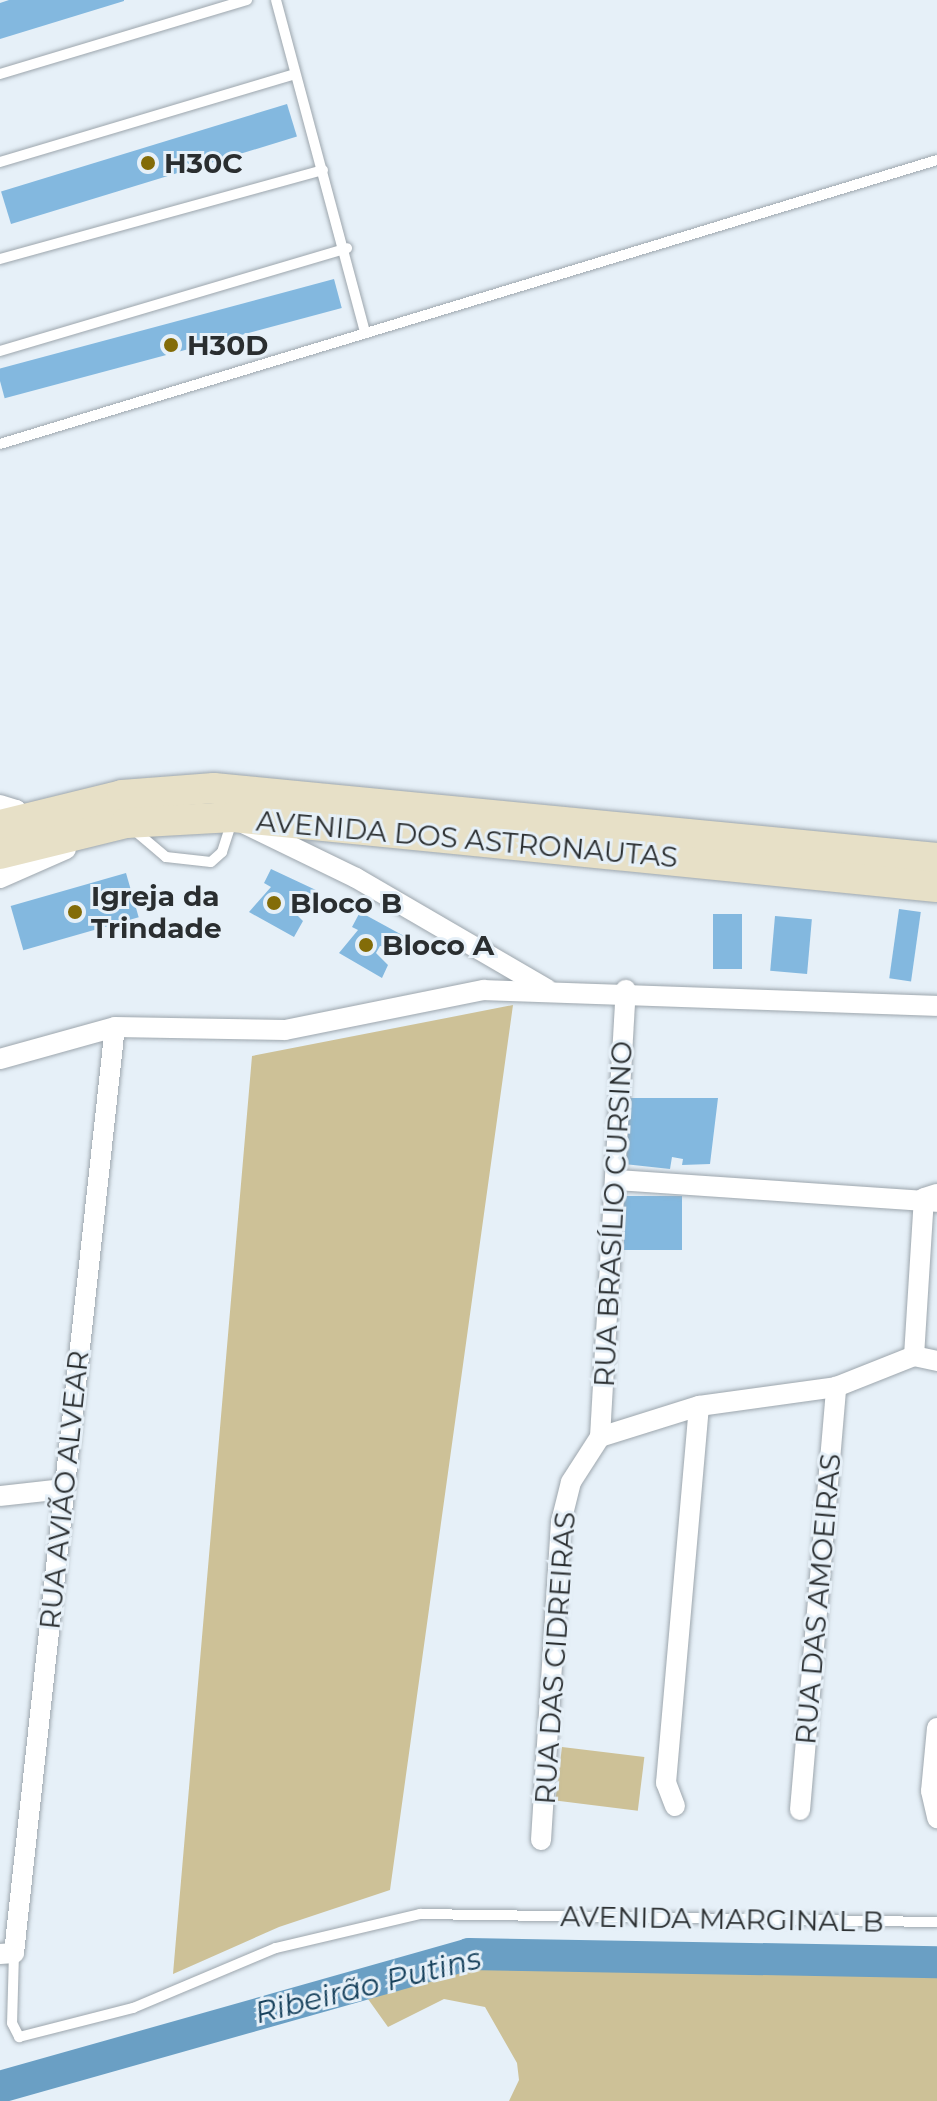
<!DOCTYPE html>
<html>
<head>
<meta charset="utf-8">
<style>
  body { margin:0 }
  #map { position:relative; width:937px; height:2101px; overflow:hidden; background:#e6f0f8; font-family:Montserrat,sans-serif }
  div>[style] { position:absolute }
  .green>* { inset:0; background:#cdc197; transform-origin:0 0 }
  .river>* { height:32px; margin:-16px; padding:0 16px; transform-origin:16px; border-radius:16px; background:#6a9fc4 }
  .building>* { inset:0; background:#83b8df; transform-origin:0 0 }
  .roads { filter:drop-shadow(0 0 2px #9da6ad) drop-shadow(0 0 2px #9da6ad) }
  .lane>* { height:10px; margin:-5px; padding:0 5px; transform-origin:5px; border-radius:5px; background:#fff }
  .street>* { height:20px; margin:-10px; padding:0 10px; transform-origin:10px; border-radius:10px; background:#fff }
  .secondary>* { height:30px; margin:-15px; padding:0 15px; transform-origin:15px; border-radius:15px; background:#e7e0c7 }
  .dots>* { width:22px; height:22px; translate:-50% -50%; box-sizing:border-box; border:4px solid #e6f0f8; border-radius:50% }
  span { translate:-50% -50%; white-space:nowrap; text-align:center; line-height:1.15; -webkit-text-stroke:6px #e6f0f8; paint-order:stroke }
  .poi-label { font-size:28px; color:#2a2e30; font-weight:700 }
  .left { translate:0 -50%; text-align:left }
  .street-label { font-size:28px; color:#2a2e30 }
  .water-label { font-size:30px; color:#17415c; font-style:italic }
</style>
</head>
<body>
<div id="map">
  <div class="green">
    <div style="clip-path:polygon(513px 1005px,390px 1890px,279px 1927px,173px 1974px,252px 1056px)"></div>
    <div style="left:562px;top:1747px;width:83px;height:54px;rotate:7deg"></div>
    <div style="clip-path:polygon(469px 1954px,937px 1962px,937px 2101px,509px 2101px,519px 2080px,517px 2063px,485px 2007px,444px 1999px,388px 2027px,358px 1985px)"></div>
  </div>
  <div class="river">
    <div style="left:0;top:2087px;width:487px;rotate:-15.8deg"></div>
    <div style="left:469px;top:1954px;width:468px;rotate:1deg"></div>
  </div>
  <div class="building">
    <div style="clip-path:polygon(9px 0,124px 0,124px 1px,0 39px,0 3px)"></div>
    <div style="left:287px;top:104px;width:34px;height:299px;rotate:73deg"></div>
    <div style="left:334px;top:279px;width:30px;height:349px;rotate:75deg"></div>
    <div style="clip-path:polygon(271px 869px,318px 891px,311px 904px,295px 902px,291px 909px,303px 921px,294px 937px,249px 912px,271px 887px,264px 883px)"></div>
    <div style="left:126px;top:873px;width:46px;height:120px;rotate:74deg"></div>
    <div style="left:899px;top:909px;width:22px;height:70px;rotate:8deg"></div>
    <div style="clip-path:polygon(360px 912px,404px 936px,397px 949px,380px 946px,376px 953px,388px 965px,382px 978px,339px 953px,358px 930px,352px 927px)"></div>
    <div style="left:713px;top:914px;width:29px;height:55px"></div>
    <div style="left:775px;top:916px;width:37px;height:55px;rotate:5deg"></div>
    <div style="clip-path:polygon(630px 1098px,718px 1098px,710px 1164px,682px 1165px,683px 1159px,672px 1157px,670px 1169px,624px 1164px)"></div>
    <div style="left:624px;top:1196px;width:58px;height:54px"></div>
  </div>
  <div class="roads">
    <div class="lane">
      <div style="left:276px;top:0;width:345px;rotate:75deg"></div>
      <div style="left:0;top:74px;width:258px;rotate:-16.7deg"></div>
      <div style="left:0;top:162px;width:305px;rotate:-16.6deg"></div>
      <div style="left:0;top:259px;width:335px;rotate:-15.4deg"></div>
      <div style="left:0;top:351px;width:362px;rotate:-16.5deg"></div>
      <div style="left:0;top:444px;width:979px;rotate:-16.86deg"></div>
      <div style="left:134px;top:830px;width:42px;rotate:40.2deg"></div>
      <div style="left:166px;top:857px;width:45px;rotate:6.3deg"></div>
      <div style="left:211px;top:862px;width:15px;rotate:-42deg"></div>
      <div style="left:222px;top:852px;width:33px;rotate:-72deg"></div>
      <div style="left:14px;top:1953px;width:70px;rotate:91.6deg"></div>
      <div style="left:12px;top:2023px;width:16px;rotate:63deg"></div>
      <div style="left:19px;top:2037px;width:118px;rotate:-14.3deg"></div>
      <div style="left:133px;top:2008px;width:155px;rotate:-22.8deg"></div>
      <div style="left:276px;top:1948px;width:148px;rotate:-13.3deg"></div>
      <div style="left:420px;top:1914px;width:517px;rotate:0.89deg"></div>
    </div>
    <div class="street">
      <div style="left:0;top:805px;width:17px;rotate:17deg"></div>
      <div style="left:16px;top:810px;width:18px;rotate:84deg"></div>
      <div style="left:245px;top:824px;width:123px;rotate:25.9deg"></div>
      <div style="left:356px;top:878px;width:221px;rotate:30.2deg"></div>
      <div style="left:0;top:878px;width:72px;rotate:-23.7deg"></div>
      <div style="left:0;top:1059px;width:119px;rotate:-15.5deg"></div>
      <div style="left:115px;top:1027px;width:170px;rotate:1deg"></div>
      <div style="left:285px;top:1030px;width:203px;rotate:-11.4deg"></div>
      <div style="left:484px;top:990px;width:453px;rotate:2deg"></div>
      <div style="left:616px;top:1180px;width:322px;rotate:3.9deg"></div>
      <div style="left:914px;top:1356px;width:158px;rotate:-86.4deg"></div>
      <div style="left:924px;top:1198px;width:14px;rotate:-17deg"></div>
      <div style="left:600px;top:1437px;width:104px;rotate:-17.4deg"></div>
      <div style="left:699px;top:1406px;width:138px;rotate:-7.9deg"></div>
      <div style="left:836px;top:1387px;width:84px;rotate:-21.7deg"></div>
      <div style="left:914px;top:1356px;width:24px;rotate:12deg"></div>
      <div style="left:0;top:1496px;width:63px;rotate:-6.3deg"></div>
      <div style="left:937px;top:1728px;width:63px;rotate:95.4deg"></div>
      <div style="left:931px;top:1791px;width:28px;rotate:77deg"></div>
      <div style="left:675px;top:1806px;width:25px;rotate:-111deg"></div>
      <div style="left:666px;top:1783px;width:378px;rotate:-85deg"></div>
      <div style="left:800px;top:1810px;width:425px;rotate:-85.1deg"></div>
      <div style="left:541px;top:1840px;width:319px;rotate:-86.4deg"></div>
      <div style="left:561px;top:1522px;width:41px;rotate:-76deg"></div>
      <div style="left:571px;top:1482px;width:54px;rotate:-57.2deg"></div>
      <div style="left:600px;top:1437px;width:448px;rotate:-86.7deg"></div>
      <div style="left:0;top:1954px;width:14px;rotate:-4deg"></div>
      <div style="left:14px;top:1953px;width:931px;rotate:-83.78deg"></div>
    </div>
    <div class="secondary">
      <div style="left:0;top:825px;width:126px;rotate:-13.8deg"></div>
      <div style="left:122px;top:795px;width:92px;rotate:-4.4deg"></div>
      <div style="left:214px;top:788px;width:726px;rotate:5.53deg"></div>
      <div style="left:0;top:854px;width:130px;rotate:-13.8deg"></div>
      <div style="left:126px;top:823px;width:107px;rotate:-3.2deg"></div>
      <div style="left:233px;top:817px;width:707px;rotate:5.68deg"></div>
    </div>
  </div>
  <div class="dots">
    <div style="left:148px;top:163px;background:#836c08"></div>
    <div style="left:171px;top:345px;background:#836c08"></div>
    <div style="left:274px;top:903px;background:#836c08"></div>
    <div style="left:75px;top:912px;background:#836c08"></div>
    <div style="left:366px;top:945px;background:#836c08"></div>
  </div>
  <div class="poi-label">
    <span class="left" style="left:164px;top:163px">H30C</span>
    <span class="left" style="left:187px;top:345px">H30D</span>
    <span class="left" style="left:91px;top:912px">Igreja da<br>Trindade</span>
    <span class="left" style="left:290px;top:903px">Bloco B</span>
    <span class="left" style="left:382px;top:945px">Bloco A</span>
  </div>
  <div class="street-label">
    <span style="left:467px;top:839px;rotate:5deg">AVENIDA DOS ASTRONAUTAS</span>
    <span style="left:613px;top:1214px;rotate:-87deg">RUA BRASÍLIO CURSINO</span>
    <span style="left:64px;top:1490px;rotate:-84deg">RUA AVIÃO ALVEAR</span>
    <span style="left:818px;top:1599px;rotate:-85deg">RUA DAS AMOEIRAS</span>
    <span style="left:555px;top:1658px;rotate:-86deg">RUA DAS CIDREIRAS</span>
    <span style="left:722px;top:1919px;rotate:1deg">AVENIDA MARGINAL B</span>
  </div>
  <div class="water-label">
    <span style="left:368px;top:1986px;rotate:-14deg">Ribeirão Putins</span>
  </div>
</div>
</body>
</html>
